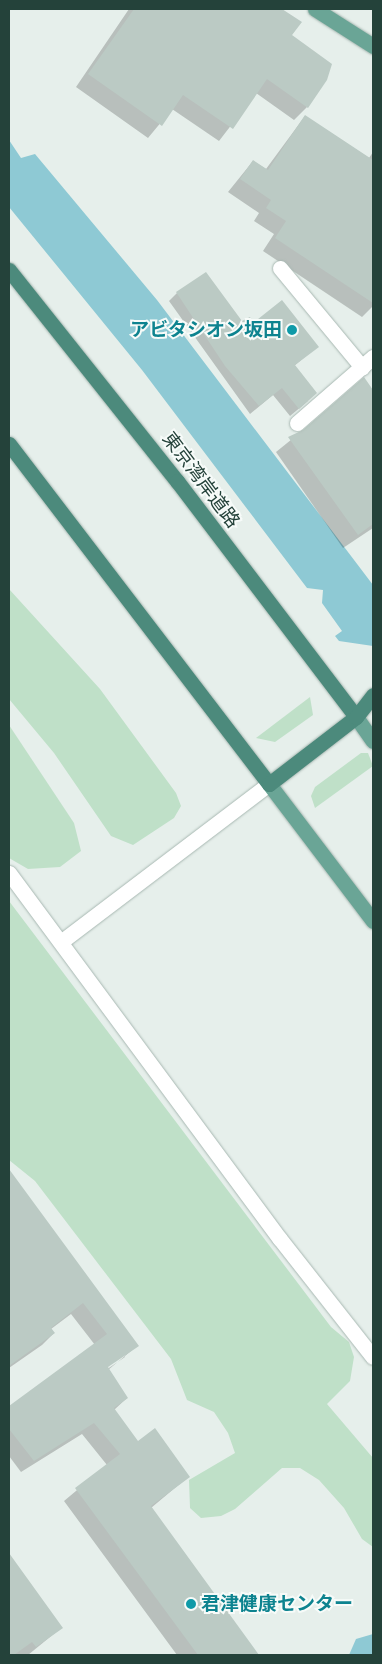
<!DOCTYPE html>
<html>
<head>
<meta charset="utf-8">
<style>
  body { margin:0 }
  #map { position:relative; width:382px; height:1664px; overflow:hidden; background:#e6efeb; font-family:"PT Sans Narrow","Noto Sans JP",sans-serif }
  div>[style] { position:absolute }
  .green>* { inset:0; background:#bfe0c8 }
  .water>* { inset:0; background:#8ec9d4 }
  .shadow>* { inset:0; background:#0003 }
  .building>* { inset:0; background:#bbcac4 }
  .roads { filter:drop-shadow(0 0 1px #a8b8b2) drop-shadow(0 0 1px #a8b8b2) }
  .minor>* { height:15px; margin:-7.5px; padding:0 7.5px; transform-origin:7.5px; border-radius:7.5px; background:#fff }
  .tertiary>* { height:15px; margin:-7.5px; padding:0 7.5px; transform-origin:7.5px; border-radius:7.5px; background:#fff }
  .primary>* { height:15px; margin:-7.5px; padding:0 7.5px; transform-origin:7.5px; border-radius:7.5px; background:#6aa596 }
  .trunk>* { height:15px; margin:-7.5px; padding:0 7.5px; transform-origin:7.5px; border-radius:7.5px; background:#4c8a7c }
  .dots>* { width:14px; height:14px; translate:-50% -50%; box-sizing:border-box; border:2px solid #f7fbf9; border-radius:50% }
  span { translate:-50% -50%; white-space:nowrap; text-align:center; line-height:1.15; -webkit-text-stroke:4px #f7fbf9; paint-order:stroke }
  .culture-label { font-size:19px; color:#0d838f; font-weight:700 }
  .right { translate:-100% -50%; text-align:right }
  .left { translate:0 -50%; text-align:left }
  .street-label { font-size:19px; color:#24423a }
  .frame { position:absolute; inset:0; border:10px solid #24423a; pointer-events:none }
</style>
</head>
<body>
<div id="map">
  <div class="green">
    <div style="clip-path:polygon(9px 589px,100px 689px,176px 793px,181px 806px,174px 818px,133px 845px,111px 836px,54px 753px,9px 699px)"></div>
    <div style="clip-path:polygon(310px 697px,313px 715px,275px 742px,256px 738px)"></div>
    <div style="clip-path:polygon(9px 725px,74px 823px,81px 851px,60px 867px,28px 869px,9px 858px)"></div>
    <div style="clip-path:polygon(361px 753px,368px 753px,373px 766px,315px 808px,311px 796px,315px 787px)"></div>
    <div style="clip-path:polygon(9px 901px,331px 1327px,349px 1342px,354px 1357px,350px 1381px,327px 1404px,373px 1458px,373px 1547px,362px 1539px,344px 1508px,319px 1480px,300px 1468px,282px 1468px,235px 1509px,221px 1516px,201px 1518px,190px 1508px,189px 1480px,235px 1453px,228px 1433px,214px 1412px,187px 1400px,171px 1359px,35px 1181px,9px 1160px)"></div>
  </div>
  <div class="water">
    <div style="clip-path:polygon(9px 140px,21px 158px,35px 154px,157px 300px,373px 585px,373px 646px,339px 641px,335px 636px,342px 631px,322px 603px,323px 590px,307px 588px,142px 370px,9px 207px)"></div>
    <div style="clip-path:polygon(373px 1634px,373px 1655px,349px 1655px,356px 1639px)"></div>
  </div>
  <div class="shadow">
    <div style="clip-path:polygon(129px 9px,279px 9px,300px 23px,291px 36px,307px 107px,294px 120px,256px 93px,219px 141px,172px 109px,148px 138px,76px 87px)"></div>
    <div style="clip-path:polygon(305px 116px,369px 158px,373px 152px,373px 306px,362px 317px,263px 251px,274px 234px,254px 221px,259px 213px,228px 192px,253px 161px,266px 169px)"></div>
    <div style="clip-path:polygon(177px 293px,242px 323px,317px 347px,294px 366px,308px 401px,290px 416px,273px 395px,250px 414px,169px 301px)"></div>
    <div style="clip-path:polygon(364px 379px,373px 392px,373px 459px,333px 407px)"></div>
    <div style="clip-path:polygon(323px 414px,373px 486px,373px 528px,343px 548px,276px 452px)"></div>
    <div style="clip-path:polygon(evenodd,9px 1172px,137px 1346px,108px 1370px,127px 1398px,114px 1410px,137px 1443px,188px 1477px,151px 1508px,258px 1655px,177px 1655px,64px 1501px,107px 1465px,82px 1434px,21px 1472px,9px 1456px,9px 1407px,95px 1345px,71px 1314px,51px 1329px,54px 1333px,42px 1345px,9px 1368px,9px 1172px,125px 1354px,125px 1357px,103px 1372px,102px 1370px,125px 1354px)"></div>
    <div style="clip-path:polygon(9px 1555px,61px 1628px,28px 1655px,9px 1655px)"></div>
  </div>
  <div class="building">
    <div style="clip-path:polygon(134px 9px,282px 9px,302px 22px,292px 35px,332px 64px,327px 80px,308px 108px,267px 79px,233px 129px,183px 95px,162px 126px,88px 74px)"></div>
    <div style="clip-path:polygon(305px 115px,373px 160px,373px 303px,275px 238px,286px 221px,266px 208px,271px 200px,240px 179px,253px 160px,268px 170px)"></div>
    <div style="clip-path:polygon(206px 272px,242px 321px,250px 317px,253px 323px,282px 300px,319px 347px,295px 365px,317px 393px,299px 409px,282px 388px,259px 406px,225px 366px,176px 292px)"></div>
    <div style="clip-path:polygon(364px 377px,373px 390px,373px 524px,358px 535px,288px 437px,303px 430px)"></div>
    <div style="clip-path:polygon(9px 1169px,139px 1346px,108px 1367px,128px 1398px,114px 1408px,138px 1441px,155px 1428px,190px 1477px,151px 1506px,259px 1655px,198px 1655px,75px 1488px,120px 1454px,94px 1423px,34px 1461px,9px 1429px,9px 1406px,107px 1334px,83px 1303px,51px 1328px,55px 1333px,9px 1366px)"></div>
    <div style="clip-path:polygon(9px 1553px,63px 1628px,36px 1647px,32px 1642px,14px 1655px,9px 1655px)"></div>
  </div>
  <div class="roads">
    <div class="minor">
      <div style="left:280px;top:268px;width:129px;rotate:50.4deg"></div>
      <div style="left:297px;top:423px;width:101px;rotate:-41deg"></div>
    </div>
    <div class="tertiary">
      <div style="left:9px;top:873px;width:455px;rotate:53.5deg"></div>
      <div style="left:280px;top:1239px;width:150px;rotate:51.8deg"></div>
      <div style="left:62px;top:941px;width:260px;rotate:-37.2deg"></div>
    </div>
    <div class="primary">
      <div style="left:315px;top:9px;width:69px;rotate:32.5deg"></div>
      <div style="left:356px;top:717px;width:29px;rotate:55deg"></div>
      <div style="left:269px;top:784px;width:172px;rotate:52.8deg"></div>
    </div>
    <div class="trunk">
      <div style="left:9px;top:270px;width:270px;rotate:51.5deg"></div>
      <div style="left:177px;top:481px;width:296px;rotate:52.8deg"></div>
      <div style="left:9px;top:444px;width:428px;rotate:52.6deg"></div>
      <div style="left:269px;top:784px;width:110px;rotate:-37.6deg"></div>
      <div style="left:356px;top:717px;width:28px;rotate:-52deg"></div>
    </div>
  </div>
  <div class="dots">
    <div style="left:292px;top:330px;background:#0f9aa8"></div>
    <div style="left:191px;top:1604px;background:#0f9aa8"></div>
  </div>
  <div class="culture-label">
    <span class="right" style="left:282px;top:330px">アビタシオン坂田</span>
    <span class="left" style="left:201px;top:1604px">君津健康センター</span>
  </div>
  <div class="street-label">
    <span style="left:201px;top:480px;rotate:53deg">東京湾岸道路</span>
  </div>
  <div class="frame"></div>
</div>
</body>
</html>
